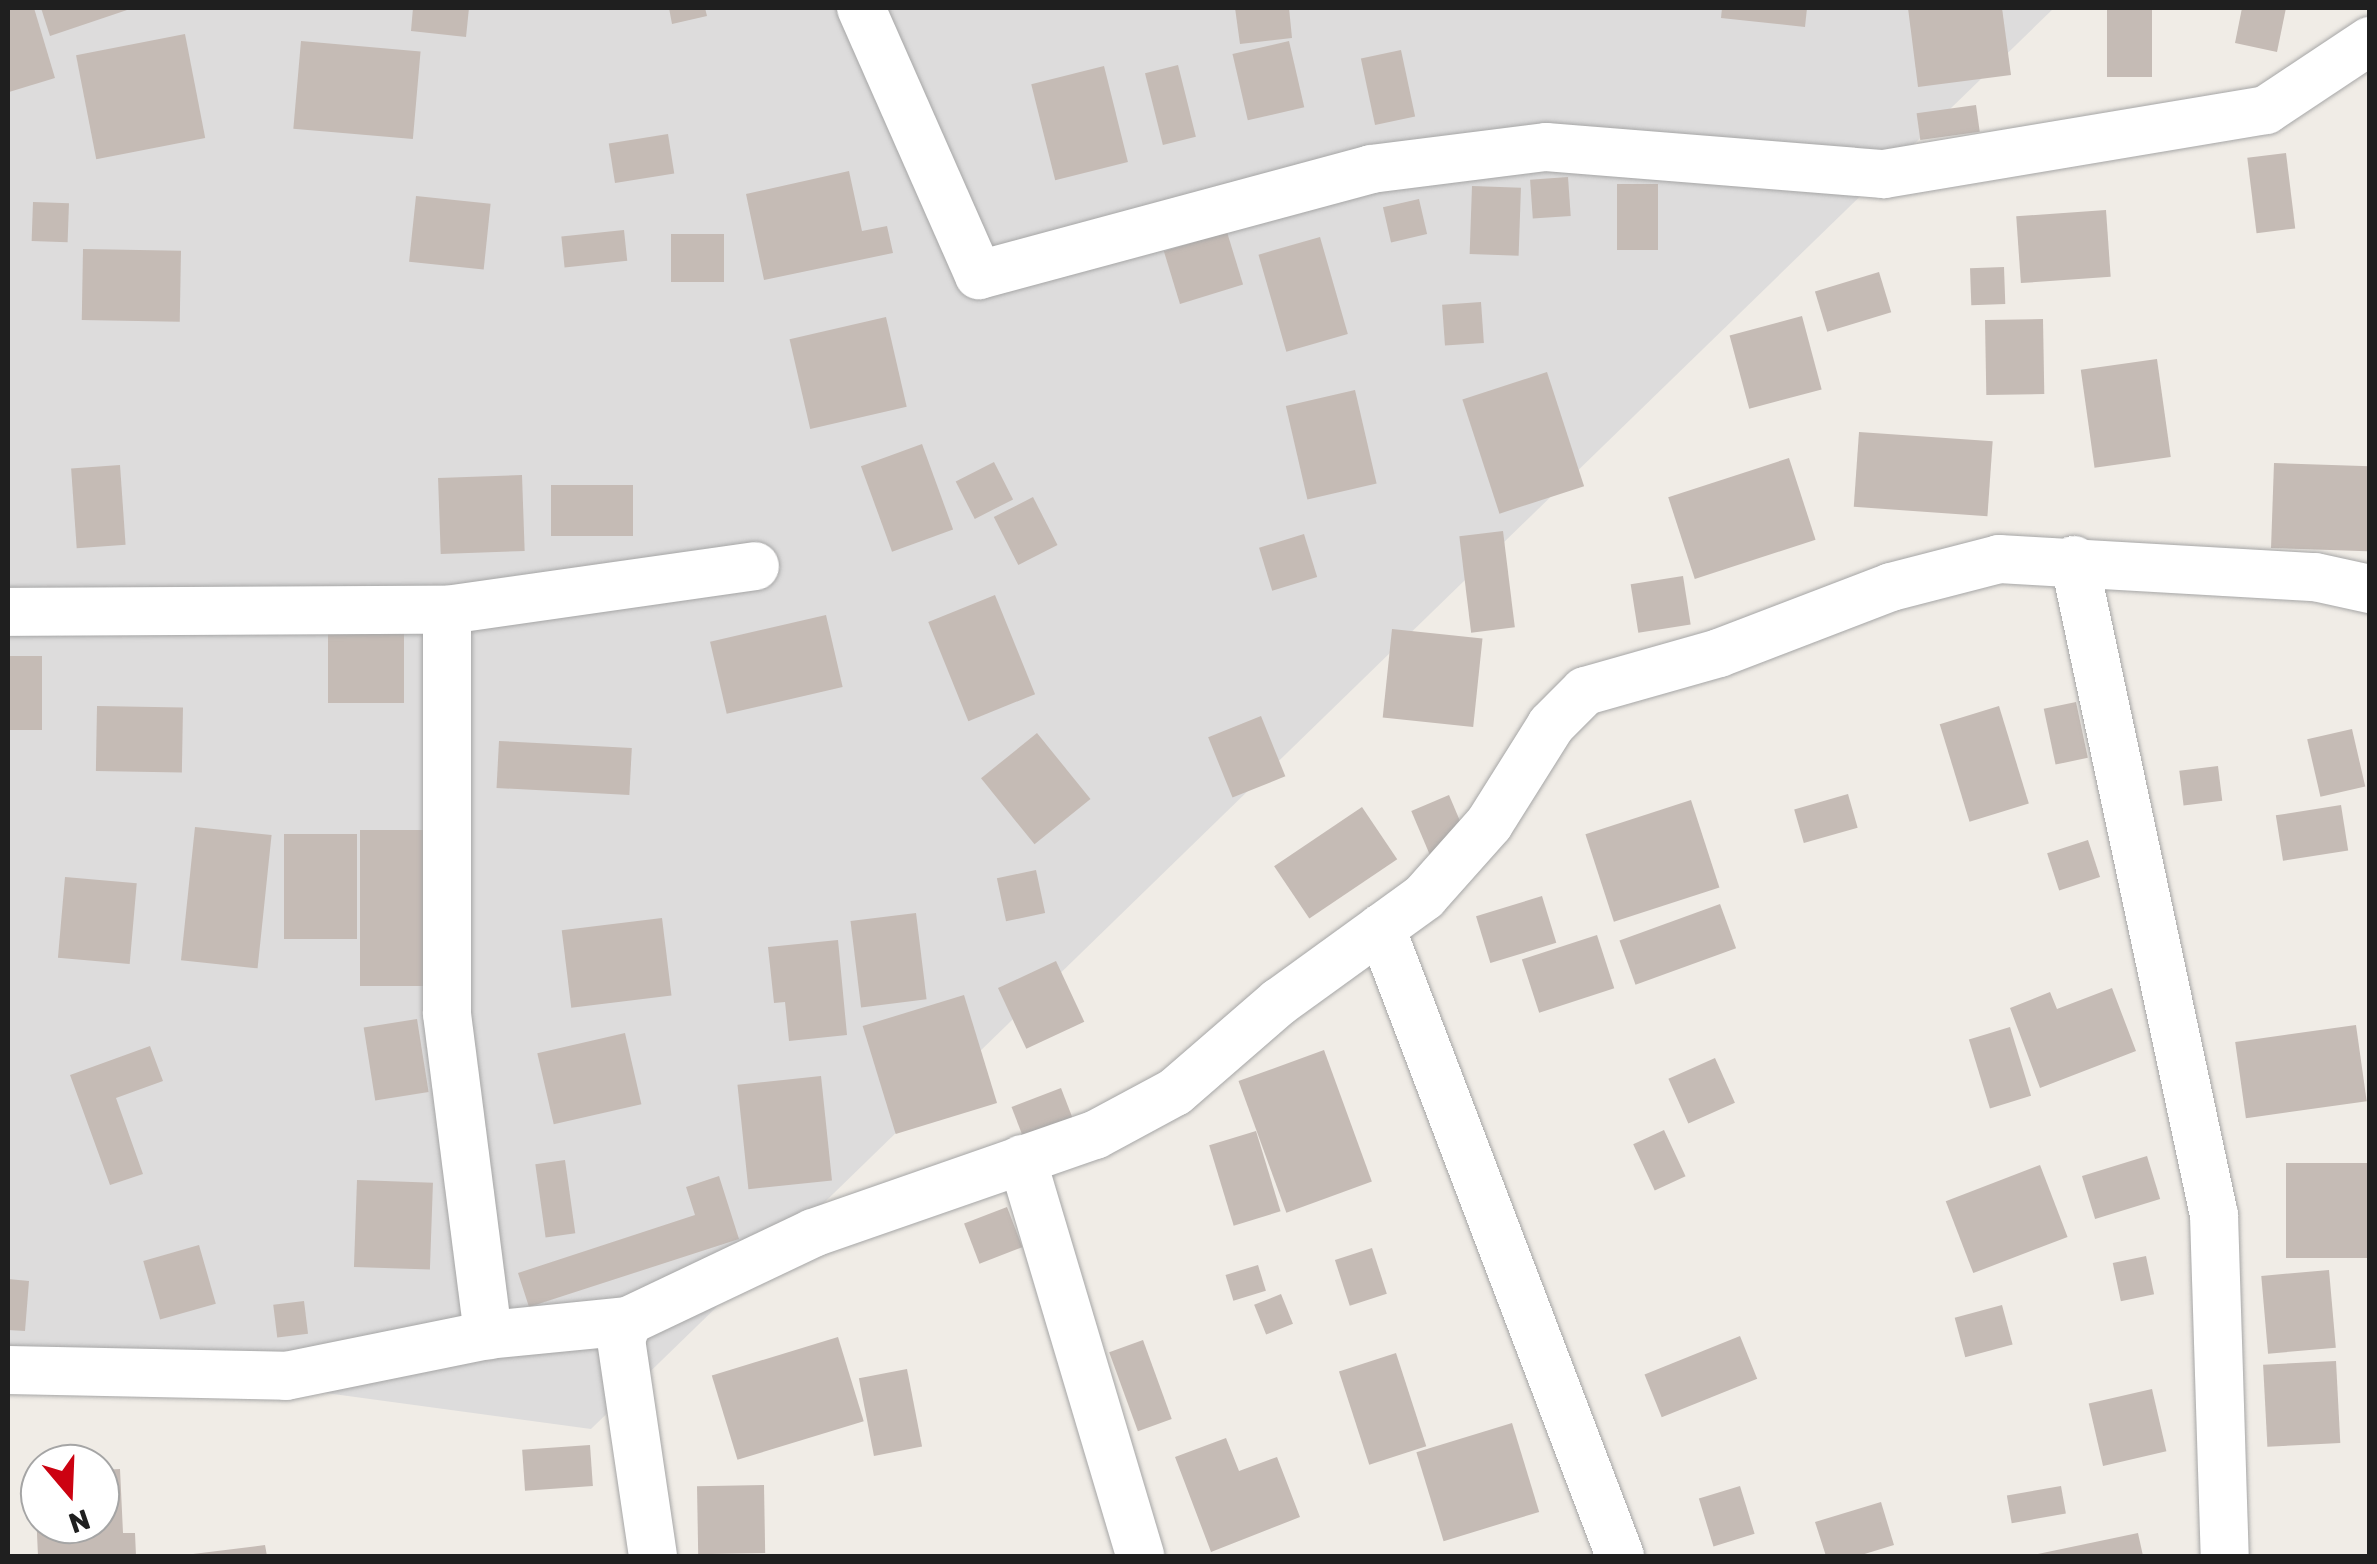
<!DOCTYPE html>
<html>
<head>
<meta charset="utf-8">
<style>
  body { margin:0 }
  #map { position:relative; width:2377px; height:1564px; overflow:hidden; background:#f0ece6; font-family:Rubik,sans-serif }
  div>[style] { position:absolute }
  .residential>* { inset:0; background:#dddcdc }
  .building>* { inset:0; background:#c5bbb5; transform-origin:0 0 }
  .roads { filter:drop-shadow(0 0 2px #a6a6a6) drop-shadow(0 0 2px #a6a6a6) }
  .minor>* { height:48px; margin:-24px; padding:0 24px; transform-origin:24px; border-radius:24px; background:#fff }
  span { translate:-50% -50%; white-space:nowrap; text-align:center; line-height:1.15; -webkit-text-stroke:8px #fff; paint-order:stroke }
  .frame { position:absolute; inset:0; border:10px solid #1f1f1f; pointer-events:none }
  .north { position:absolute; left:20px; top:1444px; width:100px; height:100px; box-sizing:border-box; background:#fff; border:2px solid #a5a5a5; border-radius:50%; rotate:161deg; font-size:28px; font-weight:700; line-height:40px; text-align:center; color:#1f1f1f }
  .north::after { content:''; display:block; margin:auto; width:35px; height:45px; background:#cc0211; clip-path:polygon(50% 0,100% 100%,50% 72%,0 100%) }
</style>
</head>
<body>
<div id="map">
  <div class="residential">
    <div style="clip-path:polygon(8px 8px,2054px 8px,591px 1429px,8px 1350px)"></div>
  </div>
  <div class="building">
    <div style="clip-path:polygon(8px 8px,34px 8px,55px 78px,9px 92px)"></div>
    <div style="clip-path:polygon(41px 8px,133px 8px,50px 36px)"></div>
    <div style="clip-path:polygon(413px 8px,469px 8px,466px 37px,411px 31px)"></div>
    <div style="clip-path:polygon(669px 8px,705px 8px,707px 16px,672px 24px)"></div>
    <div style="clip-path:polygon(1235px 8px,1289px 8px,1292px 38px,1240px 44px)"></div>
    <div style="clip-path:polygon(1722px 8px,1807px 8px,1805px 27px,1721px 18px)"></div>
    <div style="clip-path:polygon(1908px 8px,2002px 8px,2011px 75px,1918px 87px)"></div>
    <div style="left:2107px;top:8px;width:45px;height:69px"></div>
    <div style="clip-path:polygon(2242px 8px,2286px 8px,2277px 52px,2235px 43px)"></div>
    <div style="left:185px;top:34px;width:106px;height:111px;rotate:79deg"></div>
    <div style="left:301px;top:41px;width:120px;height:88px;rotate:5deg"></div>
    <div style="left:1289px;top:41px;width:68px;height:58px;rotate:77deg"></div>
    <div style="left:1401px;top:50px;width:68px;height:41px;rotate:78deg"></div>
    <div style="left:1178px;top:65px;width:74px;height:34px;rotate:76deg"></div>
    <div style="left:1104px;top:66px;width:99px;height:75px;rotate:76deg"></div>
    <div style="left:1976px;top:105px;width:27px;height:60px;rotate:82deg"></div>
    <div style="left:668px;top:134px;width:40px;height:60px;rotate:81deg"></div>
    <div style="left:2286px;top:153px;width:76px;height:39px;rotate:83deg"></div>
    <div style="clip-path:polygon(849px 171px,862px 231px,887px 226px,893px 253px,764px 280px,746px 194px)"></div>
    <div style="left:1568px;top:177px;width:39px;height:38px;rotate:86deg"></div>
    <div style="left:1617px;top:184px;width:41px;height:66px"></div>
    <div style="left:1472px;top:186px;width:49px;height:68px;rotate:2deg"></div>
    <div style="left:416px;top:196px;width:75px;height:66px;rotate:6deg"></div>
    <div style="left:1419px;top:199px;width:36px;height:37px;rotate:77deg"></div>
    <div style="left:33px;top:202px;width:36px;height:39px;rotate:2deg"></div>
    <div style="left:2106px;top:210px;width:67px;height:90px;rotate:86deg"></div>
    <div style="left:624px;top:230px;width:31px;height:63px;rotate:84deg"></div>
    <div style="left:1227px;top:232px;width:55px;height:66px;rotate:73deg"></div>
    <div style="left:671px;top:234px;width:53px;height:48px"></div>
    <div style="left:1320px;top:237px;width:101px;height:64px;rotate:74deg"></div>
    <div style="left:83px;top:249px;width:98px;height:71px;rotate:1deg"></div>
    <div style="left:2004px;top:267px;width:37px;height:34px;rotate:88deg"></div>
    <div style="left:1879px;top:272px;width:42px;height:67px;rotate:73deg"></div>
    <div style="left:1481px;top:302px;width:41px;height:39px;rotate:86deg"></div>
    <div style="left:1802px;top:316px;width:76px;height:75px;rotate:75deg"></div>
    <div style="left:886px;top:317px;width:92px;height:99px;rotate:77deg"></div>
    <div style="left:2043px;top:319px;width:75px;height:58px;rotate:89deg"></div>
    <div style="left:2157px;top:359px;width:99px;height:77px;rotate:82deg"></div>
    <div style="left:1547px;top:372px;width:120px;height:89px;rotate:72deg"></div>
    <div style="left:1355px;top:390px;width:96px;height:71px;rotate:77deg"></div>
    <div style="left:1859px;top:432px;width:134px;height:75px;rotate:4deg"></div>
    <div style="left:922px;top:444px;width:91px;height:65px;rotate:70deg"></div>
    <div style="left:1789px;top:458px;width:86px;height:127px;rotate:72deg"></div>
    <div style="left:994px;top:462px;width:42px;height:43px;rotate:63deg"></div>
    <div style="left:2274px;top:463px;width:96px;height:85px;rotate:2deg"></div>
    <div style="left:120px;top:465px;width:80px;height:49px;rotate:86deg"></div>
    <div style="left:522px;top:475px;width:76px;height:84px;rotate:88deg"></div>
    <div style="left:551px;top:485px;width:82px;height:51px"></div>
    <div style="left:1033px;top:497px;width:54px;height:44px;rotate:63deg"></div>
    <div style="left:1503px;top:531px;width:97px;height:44px;rotate:83deg"></div>
    <div style="left:1304px;top:534px;width:45px;height:47px;rotate:73deg"></div>
    <div style="left:1683px;top:576px;width:49px;height:53px;rotate:81deg"></div>
    <div style="left:995px;top:595px;width:107px;height:72px;rotate:68deg"></div>
    <div style="left:826px;top:615px;width:74px;height:119px;rotate:77deg"></div>
    <div style="left:1392px;top:629px;width:91px;height:89px;rotate:6deg"></div>
    <div style="left:328px;top:631px;width:76px;height:72px"></div>
    <div style="left:8px;top:656px;width:34px;height:74px"></div>
    <div style="left:2076px;top:702px;width:57px;height:33px;rotate:78deg"></div>
    <div style="left:97px;top:706px;width:86px;height:65px;rotate:1deg"></div>
    <div style="left:1999px;top:706px;width:102px;height:62px;rotate:73deg"></div>
    <div style="left:1261px;top:716px;width:65px;height:57px;rotate:68deg"></div>
    <div style="left:2352px;top:729px;width:59px;height:46px;rotate:77deg"></div>
    <div style="left:1037px;top:733px;width:85px;height:72px;rotate:51deg"></div>
    <div style="left:499px;top:741px;width:133px;height:47px;rotate:3deg"></div>
    <div style="left:2218px;top:766px;width:35px;height:39px;rotate:83deg"></div>
    <div style="left:1848px;top:794px;width:35px;height:56px;rotate:74deg"></div>
    <div style="left:1449px;top:795px;width:48px;height:41px;rotate:67deg"></div>
    <div style="left:1691px;top:800px;width:92px;height:111px;rotate:72deg"></div>
    <div style="left:2341px;top:805px;width:46px;height:66px;rotate:81deg"></div>
    <div style="left:1362px;top:807px;width:63px;height:106px;rotate:56deg"></div>
    <div style="left:195px;top:827px;width:77px;height:134px;rotate:6deg"></div>
    <div style="left:360px;top:830px;width:75px;height:156px"></div>
    <div style="left:284px;top:834px;width:73px;height:105px"></div>
    <div style="left:2088px;top:840px;width:39px;height:43px;rotate:72deg"></div>
    <div style="left:1036px;top:870px;width:44px;height:40px;rotate:78deg"></div>
    <div style="left:65px;top:877px;width:72px;height:81px;rotate:5deg"></div>
    <div style="left:1542px;top:896px;width:49px;height:69px;rotate:73deg"></div>
    <div style="left:1720px;top:904px;width:47px;height:107px;rotate:70deg"></div>
    <div style="left:916px;top:913px;width:87px;height:66px;rotate:83deg"></div>
    <div style="left:662px;top:918px;width:78px;height:101px;rotate:83deg"></div>
    <div style="left:1597px;top:935px;width:56px;height:79px;rotate:72deg"></div>
    <div style="clip-path:polygon(838px 940px,847px 1035px,789px 1041px,785px 1002px,774px 1003px,768px 947px)"></div>
    <div style="left:1056px;top:961px;width:67px;height:64px;rotate:65deg"></div>
    <div style="clip-path:polygon(2112px 988px,2136px 1051px,2040px 1088px,2010px 1008px,2050px 992px,2057px 1009px)"></div>
    <div style="left:964px;top:995px;width:113px;height:106px;rotate:73deg"></div>
    <div style="left:417px;top:1019px;width:74px;height:54px;rotate:81deg"></div>
    <div style="left:2356px;top:1025px;width:77px;height:122px;rotate:82deg"></div>
    <div style="left:2010px;top:1027px;width:72px;height:43px;rotate:73deg"></div>
    <div style="left:625px;top:1033px;width:73px;height:90px;rotate:77deg"></div>
    <div style="clip-path:polygon(150px 1046px,163px 1081px,116px 1098px,143px 1174px,110px 1185px,70px 1075px)"></div>
    <div style="left:1324px;top:1050px;width:140px;height:91px;rotate:70deg"></div>
    <div style="left:1715px;top:1058px;width:49px;height:51px;rotate:66deg"></div>
    <div style="left:821px;top:1076px;width:105px;height:84px;rotate:84deg"></div>
    <div style="left:1061px;top:1088px;width:33px;height:53px;rotate:69deg"></div>
    <div style="left:1664px;top:1130px;width:51px;height:34px;rotate:65deg"></div>
    <div style="left:1256px;top:1131px;width:84px;height:49px;rotate:73deg"></div>
    <div style="left:2147px;top:1156px;width:45px;height:68px;rotate:73deg"></div>
    <div style="left:565px;top:1160px;width:74px;height:30px;rotate:82deg"></div>
    <div style="left:2370px;top:1163px;width:95px;height:84px;rotate:90deg"></div>
    <div style="left:2040px;top:1165px;width:77px;height:101px;rotate:69deg"></div>
    <div style="clip-path:polygon(719px 1176px,739px 1239px,529px 1307px,518px 1273px,695px 1215px,686px 1187px)"></div>
    <div style="left:357px;top:1180px;width:76px;height:87px;rotate:2deg"></div>
    <div style="left:1007px;top:1207px;width:43px;height:46px;rotate:69deg"></div>
    <div style="left:199px;top:1245px;width:61px;height:58px;rotate:74deg"></div>
    <div style="left:1372px;top:1248px;width:48px;height:39px;rotate:72deg"></div>
    <div style="left:2146px;top:1256px;width:39px;height:34px;rotate:78deg"></div>
    <div style="left:1258px;top:1265px;width:27px;height:34px;rotate:73deg"></div>
    <div style="left:2329px;top:1270px;width:78px;height:68px;rotate:85deg"></div>
    <div style="clip-path:polygon(8px 1279px,29px 1281px,25px 1331px,8px 1330px)"></div>
    <div style="left:1281px;top:1294px;width:32px;height:29px;rotate:68deg"></div>
    <div style="left:304px;top:1301px;width:33px;height:31px;rotate:83deg"></div>
    <div style="left:2002px;top:1305px;width:41px;height:49px;rotate:75deg"></div>
    <div style="left:1740px;top:1336px;width:46px;height:103px;rotate:68deg"></div>
    <div style="left:838px;top:1337px;width:88px;height:132px;rotate:73deg"></div>
    <div style="left:1143px;top:1340px;width:84px;height:36px;rotate:70deg"></div>
    <div style="left:1396px;top:1353px;width:98px;height:60px;rotate:72deg"></div>
    <div style="left:2336px;top:1361px;width:82px;height:73px;rotate:87deg"></div>
    <div style="left:907px;top:1369px;width:79px;height:49px;rotate:79deg"></div>
    <div style="left:2152px;top:1389px;width:64px;height:65px;rotate:77deg"></div>
    <div style="left:1512px;top:1423px;width:93px;height:100px;rotate:73deg"></div>
    <div style="clip-path:polygon(1226px 1438px,1239px 1471px,1277px 1457px,1300px 1517px,1211px 1552px,1175px 1457px)"></div>
    <div style="left:590px;top:1445px;width:41px;height:68px;rotate:86deg"></div>
    <div style="clip-path:polygon(120px 1469px,123px 1533px,135px 1533px,136px 1556px,38px 1556px,35px 1489px,40px 1524px,100px 1524px,100px 1470px)"></div>
    <div style="left:764px;top:1485px;width:68px;height:67px;rotate:89deg"></div>
    <div style="left:1740px;top:1486px;width:50px;height:43px;rotate:73deg"></div>
    <div style="left:2061px;top:1486px;width:28px;height:55px;rotate:80deg"></div>
    <div style="clip-path:polygon(1881px 1502px,1894px 1545px,1858px 1556px,1826px 1556px,1815px 1522px)"></div>
    <div style="clip-path:polygon(2138px 1533px,2143px 1556px,2033px 1556px,2033px 1555px)"></div>
    <div style="clip-path:polygon(265px 1545px,267px 1556px,193px 1556px,193px 1554px)"></div>
  </div>
  <div class="roads">
    <div class="minor">
      <div style="left:861px;top:8px;width:292px;rotate:66.2deg"></div>
      <div style="left:979px;top:275px;width:406px;rotate:-15.1deg"></div>
      <div style="left:1371px;top:169px;width:176px;rotate:-7.2deg"></div>
      <div style="left:1546px;top:147px;width:339px;rotate:4.6deg"></div>
      <div style="left:1884px;top:174px;width:387px;rotate:-9.5deg"></div>
      <div style="left:2266px;top:110px;width:125px;rotate:-33.6deg"></div>
      <div style="left:2074px;top:560px;width:670px;rotate:77.94deg"></div>
      <div style="left:2214px;top:1215px;width:341px;rotate:88.2deg"></div>
      <div style="left:447px;top:610px;width:404px;rotate:90deg"></div>
      <div style="left:447px;top:1014px;width:324px;rotate:82.7deg"></div>
      <div style="left:8px;top:612px;width:439px;rotate:-0.3deg"></div>
      <div style="left:447px;top:610px;width:311px;rotate:-8.1deg"></div>
      <div style="left:1381px;top:928px;width:672px;rotate:69.16deg"></div>
      <div style="left:1022px;top:1159px;width:414px;rotate:73.4deg"></div>
      <div style="left:8px;top:1370px;width:278px;rotate:1.2deg"></div>
      <div style="left:286px;top:1376px;width:206px;rotate:-11.5deg"></div>
      <div style="left:488px;top:1335px;width:141px;rotate:-5.7deg"></div>
      <div style="left:653px;top:1556px;width:218px;rotate:-98.4deg"></div>
      <div style="left:621px;top:1340px;width:20px;rotate:-70deg"></div>
      <div style="left:628px;top:1321px;width:205px;rotate:-25.4deg"></div>
      <div style="left:813px;top:1233px;width:299px;rotate:-19.2deg"></div>
      <div style="left:1095px;top:1135px;width:91px;rotate:-28.3deg"></div>
      <div style="left:1175px;top:1092px;width:138px;rotate:-40.9deg"></div>
      <div style="left:1279px;top:1002px;width:179px;rotate:-35.9deg"></div>
      <div style="left:1424px;top:897px;width:98px;rotate:-48.3deg"></div>
      <div style="left:1489px;top:824px;width:117px;rotate:-57.9deg"></div>
      <div style="left:1551px;top:725px;width:48px;rotate:-45deg"></div>
      <div style="left:1585px;top:691px;width:139px;rotate:-15.8deg"></div>
      <div style="left:1719px;top:653px;width:184px;rotate:-21deg"></div>
      <div style="left:1891px;top:587px;width:112px;rotate:-14.5deg"></div>
      <div style="left:1999px;top:559px;width:317px;rotate:3.3deg"></div>
      <div style="left:2315px;top:577px;width:56px;rotate:12.3deg"></div>
    </div>
  </div>
  <div class="frame"></div>
  <div class="north">N</div>
</div>
</body>
</html>
